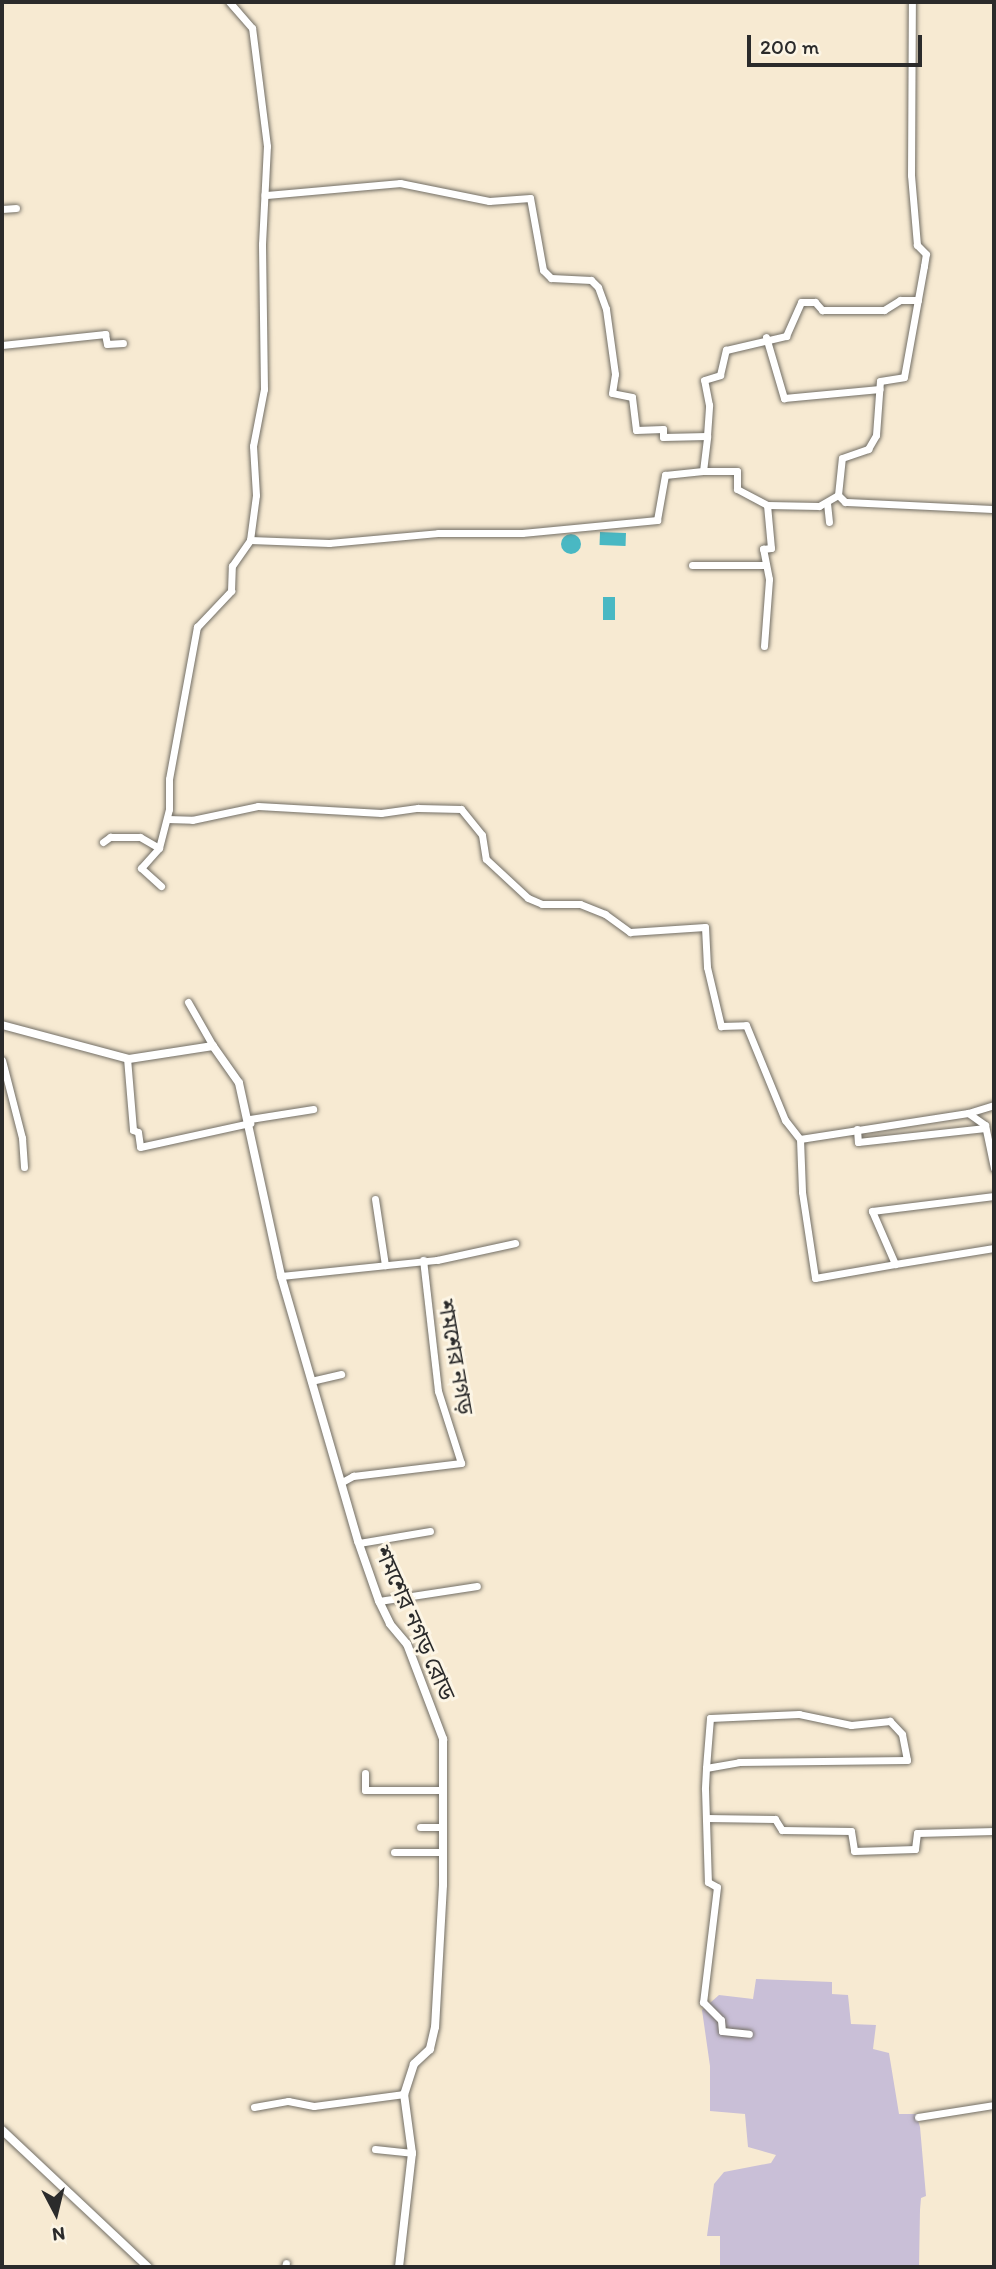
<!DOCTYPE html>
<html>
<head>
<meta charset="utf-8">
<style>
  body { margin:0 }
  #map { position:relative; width:996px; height:2269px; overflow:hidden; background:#f7ead2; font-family:Itim,"Noto Sans Bengali",sans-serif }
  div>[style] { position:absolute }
  .industrial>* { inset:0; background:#c9bfd7 }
  .water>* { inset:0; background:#49b8c3; transform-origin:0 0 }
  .round { border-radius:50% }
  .roads { filter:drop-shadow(0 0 2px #726e65) drop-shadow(0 0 2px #726e65) }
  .minor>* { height:7px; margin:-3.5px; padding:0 3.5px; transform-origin:3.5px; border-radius:3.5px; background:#fff }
  .tertiary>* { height:8px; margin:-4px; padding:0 4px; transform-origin:4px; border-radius:4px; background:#fff }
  span { translate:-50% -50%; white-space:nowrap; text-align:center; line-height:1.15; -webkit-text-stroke:6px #fcf5e5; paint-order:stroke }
  .street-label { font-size:23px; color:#2b2b2b }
  .frame { position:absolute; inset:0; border:4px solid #2b2b2b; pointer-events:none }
  .north { position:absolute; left:21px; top:2178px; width:70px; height:70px; -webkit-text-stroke:5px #fcf5e5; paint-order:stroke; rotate:173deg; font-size:19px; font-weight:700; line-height:28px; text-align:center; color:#2b2b2b }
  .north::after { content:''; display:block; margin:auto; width:24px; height:32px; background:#2b2b2b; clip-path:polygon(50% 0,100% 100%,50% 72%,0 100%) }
  .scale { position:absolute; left:747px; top:35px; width:175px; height:32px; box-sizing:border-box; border:4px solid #2b2b2b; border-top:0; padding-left:9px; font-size:21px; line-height:24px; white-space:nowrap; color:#2b2b2b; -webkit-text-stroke:5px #fcf5e5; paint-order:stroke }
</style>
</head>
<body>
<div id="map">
  <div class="industrial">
    <div style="clip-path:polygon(756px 1979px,832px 1982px,832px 1994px,848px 1995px,851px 2024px,876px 2025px,873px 2049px,889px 2053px,899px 2114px,916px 2114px,920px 2127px,926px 2196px,921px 2198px,920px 2210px,919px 2267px,720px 2267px,720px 2236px,707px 2236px,714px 2184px,724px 2172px,771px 2163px,776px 2155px,748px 2147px,745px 2114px,710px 2111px,710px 2066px,702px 2010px,719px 1995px,753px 1999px)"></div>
  </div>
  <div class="water">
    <div style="left:600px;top:532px;width:26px;height:13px;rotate:2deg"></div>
    <div class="round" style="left:561px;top:534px;width:20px;height:20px"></div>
    <div style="left:603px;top:597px;width:12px;height:23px"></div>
  </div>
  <div class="roads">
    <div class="minor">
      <div style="left:2px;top:209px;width:14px;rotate:-4deg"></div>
      <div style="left:766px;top:337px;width:64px;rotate:73.6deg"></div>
      <div style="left:784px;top:398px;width:96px;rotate:-5.4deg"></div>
      <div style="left:2px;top:345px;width:104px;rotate:-6.1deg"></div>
      <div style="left:105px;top:334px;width:10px;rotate:79deg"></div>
      <div style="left:107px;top:344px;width:16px;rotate:-4deg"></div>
      <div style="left:707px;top:436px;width:31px;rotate:-86deg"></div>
      <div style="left:709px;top:405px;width:25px;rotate:-101deg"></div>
      <div style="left:704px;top:380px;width:17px;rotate:-17deg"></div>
      <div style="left:720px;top:375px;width:26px;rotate:-77deg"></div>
      <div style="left:726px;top:350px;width:62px;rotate:-13.1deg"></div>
      <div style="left:786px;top:336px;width:37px;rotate:-66deg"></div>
      <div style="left:801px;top:302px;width:14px"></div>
      <div style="left:815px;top:302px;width:11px;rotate:49deg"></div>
      <div style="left:822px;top:310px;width:62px"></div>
      <div style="left:884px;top:310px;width:19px;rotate:-32deg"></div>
      <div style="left:900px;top:300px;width:18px"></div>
      <div style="left:703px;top:471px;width:34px"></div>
      <div style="left:737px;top:471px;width:18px;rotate:90deg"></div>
      <div style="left:737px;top:489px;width:34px;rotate:28deg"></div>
      <div style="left:838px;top:495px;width:37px;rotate:-84deg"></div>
      <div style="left:842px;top:458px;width:28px;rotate:-19deg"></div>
      <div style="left:868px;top:449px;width:16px;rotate:-60deg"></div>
      <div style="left:876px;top:435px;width:54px;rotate:-85.8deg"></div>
      <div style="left:880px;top:381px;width:24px;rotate:-9deg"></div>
      <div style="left:904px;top:377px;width:113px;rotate:-79.8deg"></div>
      <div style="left:924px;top:266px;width:12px;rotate:-81deg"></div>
      <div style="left:926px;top:254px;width:13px;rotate:-135deg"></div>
      <div style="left:917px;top:245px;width:70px;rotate:-94.9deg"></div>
      <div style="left:911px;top:175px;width:173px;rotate:-89.7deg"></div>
      <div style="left:827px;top:503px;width:19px;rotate:84deg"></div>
      <div style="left:250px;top:540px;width:79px;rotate:2.2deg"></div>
      <div style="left:329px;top:543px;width:109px;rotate:-5.2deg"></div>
      <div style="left:438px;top:533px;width:84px"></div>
      <div style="left:522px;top:533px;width:136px;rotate:-5.5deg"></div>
      <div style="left:657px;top:520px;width:46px;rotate:-79.9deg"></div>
      <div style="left:665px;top:475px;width:38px;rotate:-6deg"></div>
      <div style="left:703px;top:471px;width:35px;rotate:-83deg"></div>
      <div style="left:707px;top:436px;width:44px;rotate:178.7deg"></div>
      <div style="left:663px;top:437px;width:8px;rotate:-90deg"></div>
      <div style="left:663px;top:429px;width:27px;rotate:178deg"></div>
      <div style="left:636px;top:430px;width:33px;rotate:-97deg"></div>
      <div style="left:632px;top:397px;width:20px;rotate:-169deg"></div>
      <div style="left:612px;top:393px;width:19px;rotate:-81deg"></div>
      <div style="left:615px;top:374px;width:66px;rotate:-97.9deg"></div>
      <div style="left:606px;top:309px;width:23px;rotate:-110deg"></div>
      <div style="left:598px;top:287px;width:10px;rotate:-135deg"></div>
      <div style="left:591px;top:280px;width:40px;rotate:-177.1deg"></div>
      <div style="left:551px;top:278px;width:11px;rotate:-135deg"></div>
      <div style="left:543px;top:270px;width:73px;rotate:-100.2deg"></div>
      <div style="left:530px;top:198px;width:41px;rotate:175.8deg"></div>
      <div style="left:489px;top:201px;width:91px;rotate:-168.6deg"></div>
      <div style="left:400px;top:183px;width:136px;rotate:174.9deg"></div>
      <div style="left:692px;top:565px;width:74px"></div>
      <div style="left:764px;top:646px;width:67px;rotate:-85.7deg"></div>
      <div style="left:769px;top:579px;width:31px;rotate:-101deg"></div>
      <div style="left:763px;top:549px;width:8px;rotate:-7deg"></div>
      <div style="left:771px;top:548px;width:43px;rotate:-95.3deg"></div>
      <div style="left:767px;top:505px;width:52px;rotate:1.1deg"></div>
      <div style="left:819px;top:506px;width:22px;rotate:-30deg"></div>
      <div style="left:838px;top:495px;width:10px;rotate:45deg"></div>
      <div style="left:845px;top:502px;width:149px;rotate:2.7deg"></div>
      <div style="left:167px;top:819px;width:25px;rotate:2deg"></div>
      <div style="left:192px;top:820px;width:67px;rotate:-12deg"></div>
      <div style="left:258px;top:806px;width:123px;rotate:3.3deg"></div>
      <div style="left:381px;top:813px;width:37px;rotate:-8deg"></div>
      <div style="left:418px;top:808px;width:43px;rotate:1.3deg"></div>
      <div style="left:461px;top:809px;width:33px;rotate:51deg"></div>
      <div style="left:482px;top:835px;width:24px;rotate:81deg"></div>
      <div style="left:486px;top:859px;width:57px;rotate:42.9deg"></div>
      <div style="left:528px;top:898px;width:15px;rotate:23deg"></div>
      <div style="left:542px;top:904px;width:38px"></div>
      <div style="left:580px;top:904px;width:27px;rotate:22deg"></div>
      <div style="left:605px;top:914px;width:31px;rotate:36deg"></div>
      <div style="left:630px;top:932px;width:75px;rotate:-3.8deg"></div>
      <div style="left:705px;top:927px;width:40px;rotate:87.1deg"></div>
      <div style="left:707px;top:967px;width:61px;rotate:76.7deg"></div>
      <div style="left:721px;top:1026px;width:25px;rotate:-2deg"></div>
      <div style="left:746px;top:1025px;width:103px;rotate:67.7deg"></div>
      <div style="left:785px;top:1120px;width:24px;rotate:52deg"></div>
      <div style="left:800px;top:1139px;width:170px;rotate:-8.8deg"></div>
      <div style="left:968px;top:1113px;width:21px;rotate:35deg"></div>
      <div style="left:985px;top:1125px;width:44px;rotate:78.2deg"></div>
      <div style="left:103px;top:842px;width:9px;rotate:-36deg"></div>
      <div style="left:110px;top:837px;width:30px"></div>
      <div style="left:140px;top:837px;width:22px;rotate:30deg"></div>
      <div style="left:159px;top:848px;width:40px;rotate:-75.6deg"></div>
      <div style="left:169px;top:809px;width:30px;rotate:-90deg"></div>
      <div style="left:169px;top:779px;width:155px;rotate:-79.6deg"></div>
      <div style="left:197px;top:627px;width:50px;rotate:-46.6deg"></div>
      <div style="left:231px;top:591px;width:25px;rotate:-88deg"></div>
      <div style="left:232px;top:566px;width:32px;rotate:-55deg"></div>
      <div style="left:250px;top:540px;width:45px;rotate:-82.4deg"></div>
      <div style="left:256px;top:495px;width:49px;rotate:-93.5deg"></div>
      <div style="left:253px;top:446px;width:58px;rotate:-79.1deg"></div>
      <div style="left:264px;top:389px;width:145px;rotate:-90.8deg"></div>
      <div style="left:262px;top:244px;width:98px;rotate:-87.1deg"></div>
      <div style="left:267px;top:146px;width:119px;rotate:-97.2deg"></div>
      <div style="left:252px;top:28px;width:35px;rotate:-131deg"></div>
      <div style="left:159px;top:848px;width:27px;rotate:132deg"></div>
      <div style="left:141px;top:868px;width:27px;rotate:42deg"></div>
      <div style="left:188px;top:1002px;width:51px;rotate:60.4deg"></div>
      <div style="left:127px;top:1058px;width:72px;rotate:85.2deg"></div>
      <div style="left:133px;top:1130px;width:5px;rotate:22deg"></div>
      <div style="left:138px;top:1132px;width:15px;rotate:82deg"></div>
      <div style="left:140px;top:1147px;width:113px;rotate:-12.3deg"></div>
      <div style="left:2px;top:1060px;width:81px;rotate:75.6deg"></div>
      <div style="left:22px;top:1138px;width:29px;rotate:86deg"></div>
      <div style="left:968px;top:1113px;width:27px;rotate:-17deg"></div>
      <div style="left:250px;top:1119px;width:64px;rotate:-9deg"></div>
      <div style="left:857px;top:1129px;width:13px;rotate:86deg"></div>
      <div style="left:858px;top:1142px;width:128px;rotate:-6.3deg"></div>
      <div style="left:800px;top:1139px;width:53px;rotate:87.8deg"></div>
      <div style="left:802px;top:1192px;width:87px;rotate:81.4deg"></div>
      <div style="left:815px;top:1278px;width:81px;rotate:-9.9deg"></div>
      <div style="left:994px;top:1196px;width:123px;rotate:173deg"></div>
      <div style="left:872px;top:1211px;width:58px;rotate:66.5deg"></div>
      <div style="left:895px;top:1264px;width:100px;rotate:-9.2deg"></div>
      <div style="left:375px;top:1199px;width:67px;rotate:81.4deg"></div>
      <div style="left:281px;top:1276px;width:157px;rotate:-5.9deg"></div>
      <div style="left:437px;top:1260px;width:80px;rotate:-12.3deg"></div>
      <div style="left:311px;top:1381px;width:31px;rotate:-13deg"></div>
      <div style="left:342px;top:1482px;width:13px;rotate:-29deg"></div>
      <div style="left:353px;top:1476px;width:109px;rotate:-6.9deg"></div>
      <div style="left:461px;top:1463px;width:76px;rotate:-107.7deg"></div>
      <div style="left:438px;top:1391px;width:132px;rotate:-96.5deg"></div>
      <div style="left:359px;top:1543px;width:72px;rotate:-9.6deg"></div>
      <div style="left:379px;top:1601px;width:99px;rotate:-8.7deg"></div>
      <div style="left:706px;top:1768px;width:34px;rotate:-10deg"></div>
      <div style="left:739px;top:1762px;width:168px;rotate:-0.7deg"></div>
      <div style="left:907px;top:1760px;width:26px;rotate:-101deg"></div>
      <div style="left:902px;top:1734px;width:18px;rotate:-133deg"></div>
      <div style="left:890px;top:1721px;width:39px;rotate:174deg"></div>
      <div style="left:851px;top:1725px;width:53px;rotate:-168.1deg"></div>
      <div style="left:799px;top:1714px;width:89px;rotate:177.4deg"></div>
      <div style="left:710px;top:1718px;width:50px;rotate:94.6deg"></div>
      <div style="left:706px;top:1768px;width:21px;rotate:93deg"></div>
      <div style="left:705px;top:1789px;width:93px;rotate:88.2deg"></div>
      <div style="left:708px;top:1882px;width:10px;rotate:29deg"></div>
      <div style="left:717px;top:1887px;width:116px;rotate:96.9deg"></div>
      <div style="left:703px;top:2002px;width:25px;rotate:45deg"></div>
      <div style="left:721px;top:2020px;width:11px;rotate:85deg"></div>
      <div style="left:722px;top:2031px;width:27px;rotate:6deg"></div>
      <div style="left:365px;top:1773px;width:17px;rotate:90deg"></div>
      <div style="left:365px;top:1790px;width:78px"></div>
      <div style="left:706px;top:1818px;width:69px;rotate:0.8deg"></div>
      <div style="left:775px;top:1819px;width:13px;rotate:58deg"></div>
      <div style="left:782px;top:1830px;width:69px;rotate:0.8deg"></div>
      <div style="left:851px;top:1831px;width:20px;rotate:81deg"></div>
      <div style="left:854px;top:1851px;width:61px;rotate:-1.9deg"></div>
      <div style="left:915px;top:1849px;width:16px;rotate:-83deg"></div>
      <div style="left:917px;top:1833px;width:77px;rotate:-1.5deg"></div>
      <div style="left:420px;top:1827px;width:23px"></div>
      <div style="left:394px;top:1852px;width:49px"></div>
      <div style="left:254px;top:2107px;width:35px;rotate:-10deg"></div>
      <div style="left:288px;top:2101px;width:26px;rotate:11deg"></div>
      <div style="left:314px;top:2106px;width:91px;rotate:-7.6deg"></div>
      <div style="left:918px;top:2117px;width:77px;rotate:-9deg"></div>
      <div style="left:375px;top:2149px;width:37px;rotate:6deg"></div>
      <div style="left:285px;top:2267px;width:4px;rotate:-76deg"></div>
    </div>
    <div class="tertiary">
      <div style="left:2px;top:1025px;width:131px;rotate:15deg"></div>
      <div style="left:129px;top:1059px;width:85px;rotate:-8.8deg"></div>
      <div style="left:213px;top:1046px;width:45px;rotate:54.9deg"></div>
      <div style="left:239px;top:1083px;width:198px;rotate:77.7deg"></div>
      <div style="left:281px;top:1276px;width:276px;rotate:73.8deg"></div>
      <div style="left:358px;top:1541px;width:64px;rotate:70.7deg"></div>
      <div style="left:379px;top:1601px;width:25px;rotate:64deg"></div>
      <div style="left:390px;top:1624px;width:26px;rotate:50deg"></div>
      <div style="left:407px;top:1644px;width:102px;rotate:69.2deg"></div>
      <div style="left:443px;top:1739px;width:146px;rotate:90deg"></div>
      <div style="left:443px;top:1885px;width:142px;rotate:93.2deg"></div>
      <div style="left:435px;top:2027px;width:23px;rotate:103deg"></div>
      <div style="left:430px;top:2049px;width:22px;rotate:137deg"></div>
      <div style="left:414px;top:2064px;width:32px;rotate:108deg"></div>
      <div style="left:404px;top:2094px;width:60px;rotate:82.3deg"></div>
      <div style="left:412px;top:2153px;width:115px;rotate:96.5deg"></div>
      <div style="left:2px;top:2130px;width:200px;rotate:43.2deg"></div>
    </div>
  </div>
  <div class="street-label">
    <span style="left:456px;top:1357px;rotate:80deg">শমশের নগড়</span>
    <span style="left:415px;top:1623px;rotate:66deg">শমশের নগড় রোড</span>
  </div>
  <div class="frame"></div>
  <div class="north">N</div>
  <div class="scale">200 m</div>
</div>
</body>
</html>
